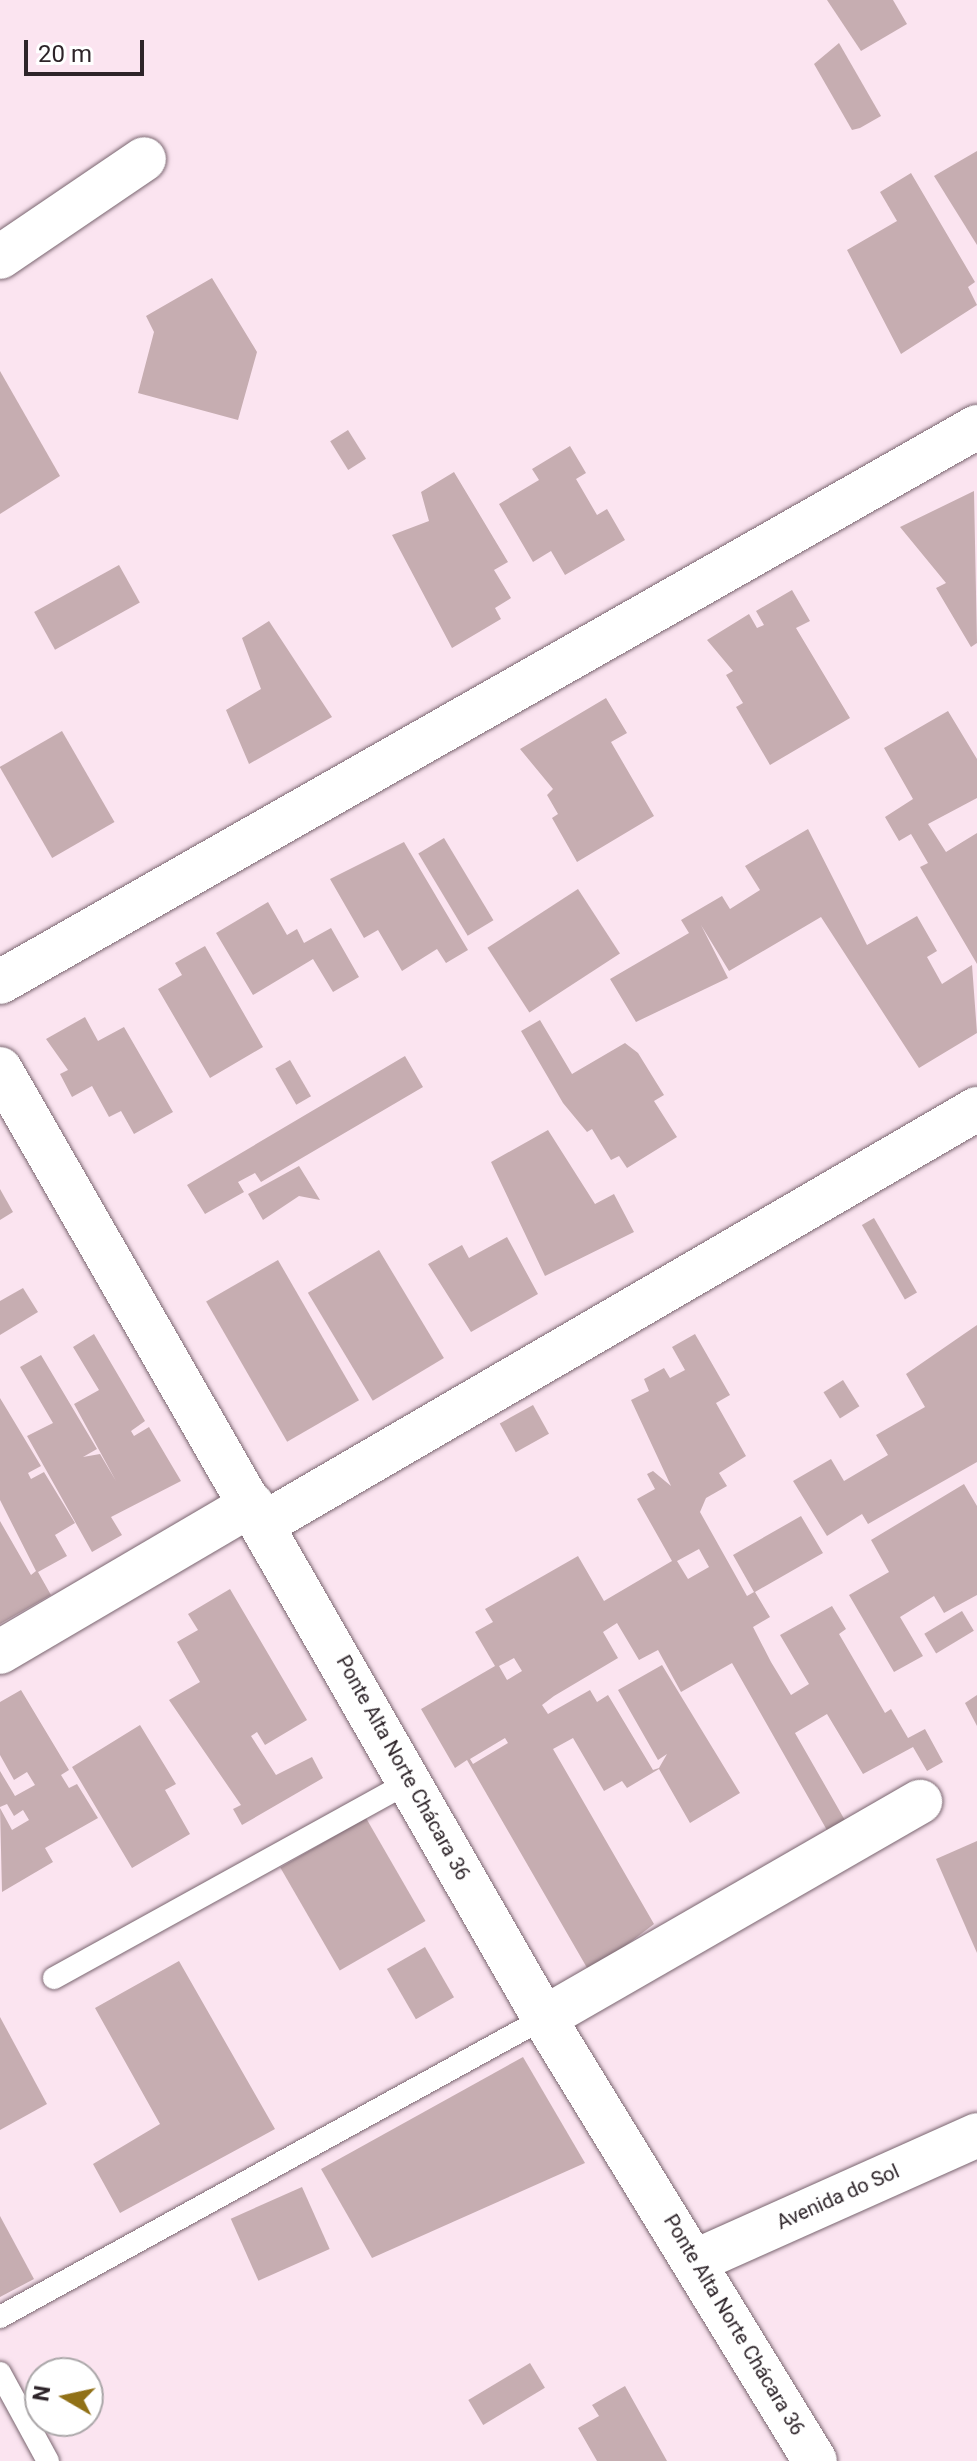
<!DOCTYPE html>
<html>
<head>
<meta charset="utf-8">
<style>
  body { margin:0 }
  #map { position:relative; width:977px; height:2461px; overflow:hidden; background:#fbe4f0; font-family:Roboto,sans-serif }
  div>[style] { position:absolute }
  .building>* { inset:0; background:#c6adb1; transform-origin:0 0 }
  .roads { filter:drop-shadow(0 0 2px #7a6670) drop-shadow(0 0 2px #7a6670) }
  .service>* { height:22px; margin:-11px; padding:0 11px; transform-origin:11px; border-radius:11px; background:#fff }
  .minor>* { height:44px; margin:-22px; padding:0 22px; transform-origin:22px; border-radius:22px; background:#fff }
  .tertiary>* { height:44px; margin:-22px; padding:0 22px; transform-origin:22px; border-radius:22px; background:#fff }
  span { translate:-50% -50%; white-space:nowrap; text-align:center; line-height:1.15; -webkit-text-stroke:7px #fff; paint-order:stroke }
  .street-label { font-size:20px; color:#2d2429 }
  .north { position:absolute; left:24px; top:2357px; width:80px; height:80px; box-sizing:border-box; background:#fff; border:2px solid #aba7a9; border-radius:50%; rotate:279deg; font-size:22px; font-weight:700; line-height:32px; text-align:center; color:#2d2429 }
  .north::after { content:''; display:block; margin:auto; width:28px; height:36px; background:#917117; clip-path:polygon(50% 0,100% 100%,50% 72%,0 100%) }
  .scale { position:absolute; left:24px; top:40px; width:120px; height:36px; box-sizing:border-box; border:4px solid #2d2429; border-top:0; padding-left:10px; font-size:24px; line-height:28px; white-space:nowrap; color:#2d2429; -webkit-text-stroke:6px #fff; paint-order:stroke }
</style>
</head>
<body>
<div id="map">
  <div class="building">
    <div style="clip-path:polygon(827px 0,893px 0,907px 24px,861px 51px)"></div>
    <div style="clip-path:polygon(839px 43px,881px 116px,860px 128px,852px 130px,814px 64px)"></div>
    <div style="clip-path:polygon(977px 151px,977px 245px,934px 176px)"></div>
    <div style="clip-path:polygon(911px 173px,975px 282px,968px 287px,977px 305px,901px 354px,847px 250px,897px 221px,880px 192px)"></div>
    <div style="clip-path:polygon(212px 278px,257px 352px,238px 420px,138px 393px,154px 332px,146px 316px)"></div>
    <div style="clip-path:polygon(0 371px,60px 476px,0 514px)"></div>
    <div style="left:348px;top:430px;width:34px;height:21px;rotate:58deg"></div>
    <div style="clip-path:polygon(570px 446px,586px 473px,576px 479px,597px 515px,607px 509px,625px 540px,565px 575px,551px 551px,533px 562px,499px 504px,539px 480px,532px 469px)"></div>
    <div style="clip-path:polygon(454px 472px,508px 562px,494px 570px,511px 598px,495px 608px,501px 619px,452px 648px,392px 535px,429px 521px,421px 492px)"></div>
    <div style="clip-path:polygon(974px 491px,977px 643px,971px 647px,936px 588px,946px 583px,900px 527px)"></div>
    <div style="left:119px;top:565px;width:43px;height:97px;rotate:61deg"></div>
    <div style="clip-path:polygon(792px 590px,810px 621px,796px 628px,850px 718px,770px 765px,736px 707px,743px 703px,726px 675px,733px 671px,707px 640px,749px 614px,757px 628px,764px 625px,756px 611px)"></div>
    <div style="clip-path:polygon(269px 621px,332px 717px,249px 764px,226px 710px,261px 689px,242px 638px)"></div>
    <div style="clip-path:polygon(606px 698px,627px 733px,611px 742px,654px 816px,577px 862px,552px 818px,558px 814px,547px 795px,553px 789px,520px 749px)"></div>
    <div style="clip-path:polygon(948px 711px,977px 759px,977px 798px,928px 824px,946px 852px,977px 833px,977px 964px,920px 867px,928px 863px,911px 834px,899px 841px,885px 817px,913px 799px,884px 748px)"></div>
    <div style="left:62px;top:731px;width:105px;height:72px;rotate:60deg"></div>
    <div style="clip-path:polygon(808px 829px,867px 945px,917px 916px,937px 951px,927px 957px,942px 984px,972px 965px,977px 1033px,919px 1068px,821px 917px,729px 971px,701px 925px,728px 978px,636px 1022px,610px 979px,689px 933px,681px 920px,710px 903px,722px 896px,730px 909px,760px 890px,745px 866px)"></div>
    <div style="left:444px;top:838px;width:96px;height:30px;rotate:59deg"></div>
    <div style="clip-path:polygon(404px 842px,468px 950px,446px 963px,437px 949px,402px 971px,378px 930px,364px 938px,330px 879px)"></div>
    <div style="left:578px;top:889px;width:77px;height:108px;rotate:57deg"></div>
    <div style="clip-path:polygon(268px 902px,287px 935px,297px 929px,304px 943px,331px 928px,359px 977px,333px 992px,313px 959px,253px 995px,216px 933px)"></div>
    <div style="clip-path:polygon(205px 946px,263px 1047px,210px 1078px,158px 989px,182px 975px,175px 963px)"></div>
    <div style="clip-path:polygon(85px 1017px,98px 1041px,124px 1027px,173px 1112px,134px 1134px,121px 1111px,109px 1117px,92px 1086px,72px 1097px,60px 1074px,68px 1070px,46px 1039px)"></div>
    <div style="clip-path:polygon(540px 1020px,572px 1074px,625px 1043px,638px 1053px,664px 1095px,654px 1101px,677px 1137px,627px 1168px,619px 1156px,611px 1160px,592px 1129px,587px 1132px,563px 1103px,521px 1031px)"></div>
    <div style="clip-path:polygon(405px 1056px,423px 1087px,261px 1182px,255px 1173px,238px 1182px,244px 1192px,205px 1214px,187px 1185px)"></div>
    <div style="left:290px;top:1060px;width:42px;height:17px;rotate:60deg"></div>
    <div style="clip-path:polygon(548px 1130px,595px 1204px,614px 1194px,634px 1232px,545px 1276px,491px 1162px)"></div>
    <div style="clip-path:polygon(299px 1166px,320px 1200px,299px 1196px,263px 1220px,248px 1194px)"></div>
    <div style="clip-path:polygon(0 1189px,13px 1212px,0 1220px)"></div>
    <div style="left:874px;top:1218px;width:86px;height:14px;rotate:60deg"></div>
    <div style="clip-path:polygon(507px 1237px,538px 1294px,471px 1332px,428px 1264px,462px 1245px,469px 1258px)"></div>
    <div style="left:379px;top:1250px;width:126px;height:83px;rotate:59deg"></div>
    <div style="left:278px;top:1260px;width:162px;height:83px;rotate:60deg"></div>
    <div style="clip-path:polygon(23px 1288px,38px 1312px,0 1335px,0 1301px)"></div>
    <div style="clip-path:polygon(977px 1325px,977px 1462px,868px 1524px,862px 1514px,827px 1536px,793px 1481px,831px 1459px,844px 1481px,888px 1455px,876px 1435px,925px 1407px,906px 1374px)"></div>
    <div style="clip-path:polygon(94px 1334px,145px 1421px,131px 1431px,134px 1436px,149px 1427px,181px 1481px,111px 1517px,122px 1535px,92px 1552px,27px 1436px,53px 1423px,20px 1367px,41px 1355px,97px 1449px,83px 1457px,100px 1454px,116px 1481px,74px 1404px,99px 1390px,73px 1347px)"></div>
    <div style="clip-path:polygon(evenodd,695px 1334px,730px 1395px,716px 1403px,746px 1456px,719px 1473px,727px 1486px,706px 1498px,700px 1512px,737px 1578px,747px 1596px,754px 1592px,733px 1555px,801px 1516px,823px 1553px,755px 1592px,770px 1617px,753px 1627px,771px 1662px,791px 1695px,809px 1684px,780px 1635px,832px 1606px,846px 1629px,839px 1634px,885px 1713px,891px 1709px,908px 1738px,925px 1729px,943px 1762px,927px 1771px,913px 1747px,863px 1774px,827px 1714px,795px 1733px,846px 1822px,828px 1832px,732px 1663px,681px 1692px,658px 1650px,639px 1660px,617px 1623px,603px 1632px,618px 1658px,554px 1696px,542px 1705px,548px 1714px,590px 1690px,597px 1702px,608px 1695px,653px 1770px,659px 1768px,667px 1754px,658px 1760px,618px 1690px,662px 1665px,740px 1793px,690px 1823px,659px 1769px,627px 1788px,622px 1781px,604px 1791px,573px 1738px,553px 1749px,654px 1924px,590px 1973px,467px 1760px,455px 1768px,421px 1709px,495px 1666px,475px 1632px,493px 1622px,485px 1609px,578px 1556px,604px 1601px,672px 1561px,637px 1499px,655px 1489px,647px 1474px,653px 1471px,671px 1486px,631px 1400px,649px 1391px,644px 1379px,664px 1368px,670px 1378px,685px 1370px,672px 1347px,695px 1334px,699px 1549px,709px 1567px,688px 1579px,677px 1561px,699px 1549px,695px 1334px,514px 1658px,522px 1671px,507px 1680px,499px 1666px,514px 1658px,695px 1334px,505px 1738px,508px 1743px,473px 1764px,470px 1759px,505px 1738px)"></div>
    <div style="left:843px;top:1380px;width:31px;height:23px;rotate:58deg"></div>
    <div style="clip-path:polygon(0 1398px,41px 1466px,28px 1473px,31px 1479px,44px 1472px,75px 1523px,55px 1535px,67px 1556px,38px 1572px,51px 1595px,0 1624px,0 1521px,31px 1575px,36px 1571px,0 1500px)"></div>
    <div style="left:533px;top:1405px;width:33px;height:38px;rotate:61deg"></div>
    <div style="clip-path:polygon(964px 1484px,977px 1506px,977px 1595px,944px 1613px,934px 1596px,900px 1617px,923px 1656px,894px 1672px,849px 1595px,889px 1572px,871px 1540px)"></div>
    <div style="clip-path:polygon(230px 1589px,307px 1720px,265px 1745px,257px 1732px,251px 1736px,276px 1775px,312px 1757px,323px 1778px,242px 1825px,233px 1809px,241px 1805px,169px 1700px,200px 1682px,177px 1642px,198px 1630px,188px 1614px)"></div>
    <div style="left:962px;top:1611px;width:23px;height:44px;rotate:59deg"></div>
    <div style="clip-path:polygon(21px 1690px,69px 1770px,61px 1775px,69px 1788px,77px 1784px,98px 1818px,45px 1848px,53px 1862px,2px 1892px,0 1808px,12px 1830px,29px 1820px,23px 1810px,14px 1816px,7px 1804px,0 1807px,0 1771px,15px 1796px,35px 1785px,27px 1772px,14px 1780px,0 1755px,0 1702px)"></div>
    <div style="clip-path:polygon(977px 1695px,977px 1726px,965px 1703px)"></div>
    <div style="clip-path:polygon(140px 1725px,176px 1784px,165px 1790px,190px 1834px,132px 1868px,72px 1767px)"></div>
    <div style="left:366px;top:1818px;width:119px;height:99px;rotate:60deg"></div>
    <div style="clip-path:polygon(977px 1841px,977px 1953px,936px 1859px)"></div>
    <div style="left:425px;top:1947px;width:58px;height:44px;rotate:60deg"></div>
    <div style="clip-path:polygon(179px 1961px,275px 2129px,120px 2213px,93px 2164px,160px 2124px,95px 2008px)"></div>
    <div style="clip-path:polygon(0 2017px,47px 2104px,0 2130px)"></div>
    <div style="clip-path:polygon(523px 2057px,585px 2163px,372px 2258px,321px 2169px)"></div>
    <div style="left:302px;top:2187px;width:68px;height:78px;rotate:66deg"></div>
    <div style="clip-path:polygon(0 2216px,34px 2279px,0 2297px)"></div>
    <div style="left:530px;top:2363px;width:29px;height:72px;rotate:59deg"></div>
    <div style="clip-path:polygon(625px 2386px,667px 2461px,597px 2461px,578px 2428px,599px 2416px,592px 2405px)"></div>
  </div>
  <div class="roads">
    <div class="service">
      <div style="left:54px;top:1978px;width:408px;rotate:-28.9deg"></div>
      <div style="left:0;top:2317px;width:621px;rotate:-28.79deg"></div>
      <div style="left:0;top:2373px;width:100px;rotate:61.4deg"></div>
    </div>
    <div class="minor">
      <div style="left:0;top:257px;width:174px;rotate:-34.2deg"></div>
      <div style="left:0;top:982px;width:1124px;rotate:-29.6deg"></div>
      <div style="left:265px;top:1523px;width:824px;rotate:-30.18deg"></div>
      <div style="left:0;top:1652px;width:292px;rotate:-30.4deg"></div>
      <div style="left:544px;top:2018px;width:434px;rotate:-29.9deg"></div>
    </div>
    <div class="tertiary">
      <div style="left:0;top:1069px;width:1094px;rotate:60.18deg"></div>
      <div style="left:544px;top:2018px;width:519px;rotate:58.54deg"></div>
      <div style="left:698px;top:2260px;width:306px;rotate:-24.1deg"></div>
    </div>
  </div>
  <div class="street-label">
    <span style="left:403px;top:1768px;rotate:61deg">Ponte Alta Norte Chácara 36</span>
    <span style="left:838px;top:2197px;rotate:-24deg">Avenida do Sol</span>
    <span style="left:734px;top:2325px;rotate:59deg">Ponte Alta Norte Chácara 36</span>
  </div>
  <div class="north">N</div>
  <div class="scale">20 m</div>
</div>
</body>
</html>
